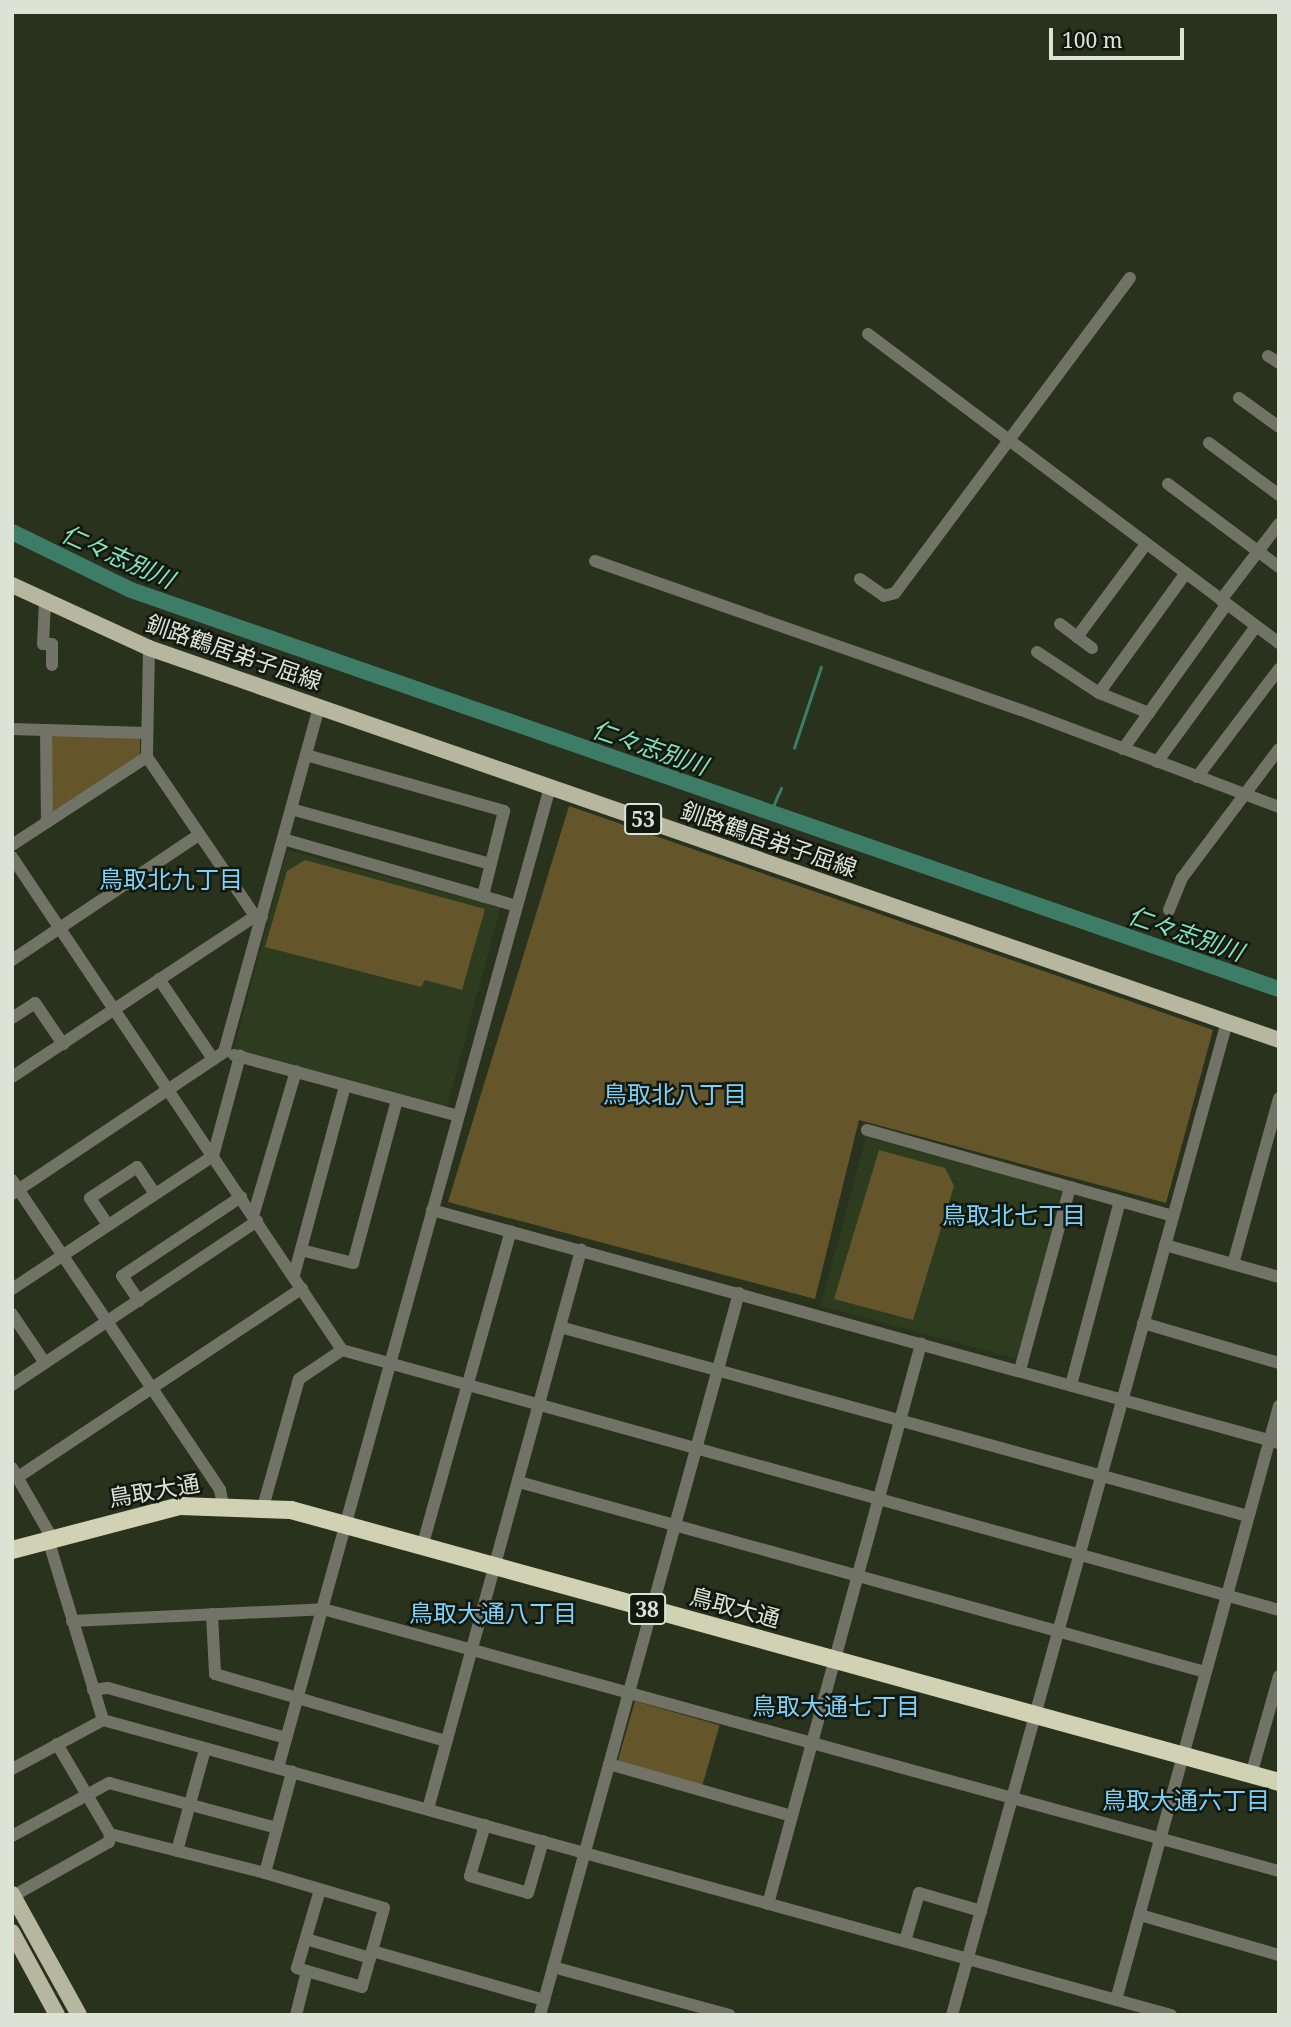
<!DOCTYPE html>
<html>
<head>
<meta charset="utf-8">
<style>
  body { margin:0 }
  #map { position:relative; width:1291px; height:2027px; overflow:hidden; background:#28321c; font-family:"Noto Serif","Noto Sans JP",serif }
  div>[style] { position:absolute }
  .built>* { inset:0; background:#2d3b1e; transform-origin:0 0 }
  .green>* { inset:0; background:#65552b; transform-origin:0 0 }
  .stream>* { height:2.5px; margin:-1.25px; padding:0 1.25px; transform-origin:1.25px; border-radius:1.25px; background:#3d7d68 }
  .river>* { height:16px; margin:-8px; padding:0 8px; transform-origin:8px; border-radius:8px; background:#3d7d68 }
  .minor>* { height:12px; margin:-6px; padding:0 6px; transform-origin:6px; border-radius:6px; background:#727367 }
  .major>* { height:16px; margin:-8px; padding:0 8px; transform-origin:8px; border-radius:8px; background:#b6b79e }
  .highway>* { height:18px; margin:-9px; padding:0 9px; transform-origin:9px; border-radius:9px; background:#d1d2b4 }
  span { translate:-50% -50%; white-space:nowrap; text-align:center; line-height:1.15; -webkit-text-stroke:5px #13180e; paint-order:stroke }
  .shield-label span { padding:2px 5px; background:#13180e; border:2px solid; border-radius:5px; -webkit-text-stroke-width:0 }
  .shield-label { font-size:21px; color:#dce3d5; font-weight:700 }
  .street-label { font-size:23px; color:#dce3d5 }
  .water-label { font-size:24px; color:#82e3c2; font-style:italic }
  .neighbourhood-label { font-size:24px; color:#7cd1f9 }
  .frame { position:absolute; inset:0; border:14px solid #dce3d5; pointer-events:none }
  .scale { position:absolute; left:1049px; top:28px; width:135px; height:32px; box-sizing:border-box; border:4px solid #dce3d5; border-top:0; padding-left:9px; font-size:21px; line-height:24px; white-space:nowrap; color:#dce3d5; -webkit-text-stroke:5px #13180e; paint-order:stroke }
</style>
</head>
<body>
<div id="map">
  <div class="built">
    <div style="left:287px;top:850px;width:221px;height:207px;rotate:15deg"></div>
    <div style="left:866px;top:1137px;width:205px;height:175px;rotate:15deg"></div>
  </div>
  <div class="green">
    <div style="clip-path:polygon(49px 734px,140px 736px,140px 755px,50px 813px)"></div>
    <div style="clip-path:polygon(569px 806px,1213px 1030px,1166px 1203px,859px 1120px,815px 1299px,448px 1202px)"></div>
    <div style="clip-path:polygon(305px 860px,485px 909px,462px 990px,425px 980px,421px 987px,265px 947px,287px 871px)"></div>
    <div style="clip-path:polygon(879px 1150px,945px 1168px,954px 1186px,913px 1320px,834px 1299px)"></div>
    <div style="left:635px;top:1701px;width:88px;height:64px;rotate:16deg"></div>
  </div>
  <div class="stream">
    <div style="left:794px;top:748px;width:85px;rotate:-71.6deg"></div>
    <div style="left:770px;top:813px;width:27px;rotate:-66deg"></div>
  </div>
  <div class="river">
    <div style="left:12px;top:532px;width:132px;rotate:26deg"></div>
    <div style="left:131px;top:590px;width:1215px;rotate:19.17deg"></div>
  </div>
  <div class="minor">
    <div style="left:868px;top:334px;width:514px;rotate:36.94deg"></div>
    <div style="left:1268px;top:356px;width:13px;rotate:32deg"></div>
    <div style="left:1239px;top:398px;width:49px;rotate:35.9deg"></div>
    <div style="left:1209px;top:443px;width:87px;rotate:36.6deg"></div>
    <div style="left:1168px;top:484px;width:139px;rotate:36.8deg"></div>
    <div style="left:595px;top:561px;width:451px;rotate:19.3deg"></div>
    <div style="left:1021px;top:710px;width:276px;rotate:20.6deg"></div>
    <div style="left:860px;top:579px;width:29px;rotate:35deg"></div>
    <div style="left:884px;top:596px;width:11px;rotate:-15deg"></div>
    <div style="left:895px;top:593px;width:393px;rotate:-53.3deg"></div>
    <div style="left:1221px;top:600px;width:96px;rotate:-52.7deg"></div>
    <div style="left:45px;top:602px;width:42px;rotate:92.7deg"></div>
    <div style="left:43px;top:644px;width:9px"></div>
    <div style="left:52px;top:644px;width:21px;rotate:90deg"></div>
    <div style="left:1060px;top:624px;width:40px;rotate:37deg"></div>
    <div style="left:1077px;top:637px;width:116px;rotate:-53.4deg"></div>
    <div style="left:149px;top:648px;width:109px;rotate:91.1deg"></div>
    <div style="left:147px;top:757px;width:192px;rotate:55.8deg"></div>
    <div style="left:255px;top:916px;width:7px;rotate:8deg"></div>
    <div style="left:1037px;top:652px;width:74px;rotate:33.5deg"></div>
    <div style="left:1099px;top:693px;width:54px;rotate:21.8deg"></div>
    <div style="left:1099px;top:693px;width:148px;rotate:-54.1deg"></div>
    <div style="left:12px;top:729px;width:134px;rotate:1.7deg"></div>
    <div style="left:46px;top:730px;width:92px;rotate:89.4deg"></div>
    <div style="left:1123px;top:749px;width:178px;rotate:-54.4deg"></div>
    <div style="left:306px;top:755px;width:206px;rotate:15.8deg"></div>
    <div style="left:504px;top:811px;width:88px;rotate:103.9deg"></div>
    <div style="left:1157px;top:762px;width:168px;rotate:-53.9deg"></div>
    <div style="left:1197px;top:777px;width:136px;rotate:-52.8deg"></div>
    <div style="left:291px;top:809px;width:207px;rotate:15.4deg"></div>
    <div style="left:283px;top:839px;width:243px;rotate:16deg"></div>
    <div style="left:12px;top:845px;width:161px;rotate:-33.1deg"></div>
    <div style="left:12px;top:857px;width:593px;rotate:56.2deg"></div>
    <div style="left:342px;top:1350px;width:972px;rotate:15.51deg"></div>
    <div style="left:1169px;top:910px;width:35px;rotate:-68deg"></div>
    <div style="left:1182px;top:878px;width:161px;rotate:-53.1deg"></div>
    <div style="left:12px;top:960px;width:225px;rotate:-33.8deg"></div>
    <div style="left:159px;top:979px;width:97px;rotate:56deg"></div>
    <div style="left:12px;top:1018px;width:27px;rotate:-33deg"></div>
    <div style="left:35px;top:1003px;width:50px;rotate:55.7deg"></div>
    <div style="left:234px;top:1055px;width:232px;rotate:15.2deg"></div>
    <div style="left:12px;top:1077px;width:291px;rotate:-33.5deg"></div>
    <div style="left:867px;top:1130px;width:318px;rotate:15.7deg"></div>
    <div style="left:12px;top:1180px;width:373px;rotate:56.1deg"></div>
    <div style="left:220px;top:1490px;width:14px;rotate:78deg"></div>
    <div style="left:12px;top:1194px;width:255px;rotate:-33.8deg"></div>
    <div style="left:224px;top:1052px;width:359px;rotate:-74.6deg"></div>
    <div style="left:432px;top:1210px;width:878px;rotate:15.38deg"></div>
    <div style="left:253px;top:1216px;width:151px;rotate:-73.5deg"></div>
    <div style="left:108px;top:1225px;width:32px;rotate:-124deg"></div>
    <div style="left:90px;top:1198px;width:56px;rotate:-33.4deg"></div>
    <div style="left:137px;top:1167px;width:32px;rotate:56deg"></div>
    <div style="left:1165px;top:1245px;width:118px;rotate:15.7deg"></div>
    <div style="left:301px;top:1250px;width:54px;rotate:14deg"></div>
    <div style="left:353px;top:1263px;width:169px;rotate:-74.9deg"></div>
    <div style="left:1233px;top:1264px;width:172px;rotate:-74.5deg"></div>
    <div style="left:294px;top:1275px;width:196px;rotate:-74.9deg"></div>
    <div style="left:12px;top:1289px;width:241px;rotate:-33.5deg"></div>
    <div style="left:213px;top:1156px;width:104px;rotate:-74.9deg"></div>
    <div style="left:139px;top:1301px;width:30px;rotate:-124deg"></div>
    <div style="left:122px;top:1276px;width:143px;rotate:-33.6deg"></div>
    <div style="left:12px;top:1314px;width:59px;rotate:56deg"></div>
    <div style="left:1143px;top:1323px;width:142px;rotate:16.4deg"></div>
    <div style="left:560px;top:1327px;width:713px;rotate:15.36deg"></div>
    <div style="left:1020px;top:1370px;width:190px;rotate:-74.7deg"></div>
    <div style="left:12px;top:1385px;width:295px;rotate:-33.8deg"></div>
    <div style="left:1071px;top:1385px;width:190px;rotate:-75.1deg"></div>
    <div style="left:12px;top:1468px;width:81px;rotate:60.3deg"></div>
    <div style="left:18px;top:1477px;width:341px;rotate:-33.6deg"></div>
    <div style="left:519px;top:1482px;width:712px;rotate:15.48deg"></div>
    <div style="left:263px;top:1507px;width:133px;rotate:-74.3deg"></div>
    <div style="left:299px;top:1379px;width:52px;rotate:-34deg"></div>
    <div style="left:48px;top:1539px;width:189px;rotate:73.1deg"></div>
    <div style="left:422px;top:1547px;width:328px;rotate:-74.3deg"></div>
    <div style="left:212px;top:1614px;width:60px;rotate:87.1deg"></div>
    <div style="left:215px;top:1674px;width:241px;rotate:16.2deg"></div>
    <div style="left:72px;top:1621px;width:251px;rotate:-2.7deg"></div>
    <div style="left:323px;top:1609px;width:991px;rotate:15.33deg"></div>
    <div style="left:93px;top:1690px;width:15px;rotate:-8deg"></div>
    <div style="left:108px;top:1688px;width:185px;rotate:15.7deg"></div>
    <div style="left:57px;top:1744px;width:104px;rotate:59.5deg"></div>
    <div style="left:609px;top:1764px;width:190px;rotate:15.9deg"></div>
    <div style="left:278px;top:1768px;width:1018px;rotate:-74.5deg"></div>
    <div style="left:12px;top:1769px;width:103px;rotate:-28.3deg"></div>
    <div style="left:103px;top:1720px;width:1108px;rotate:15.44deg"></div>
    <div style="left:1251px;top:1775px;width:103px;rotate:-74.2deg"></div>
    <div style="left:428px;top:1809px;width:580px;rotate:-74.69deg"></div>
    <div style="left:485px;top:1825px;width:53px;rotate:106.4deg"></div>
    <div style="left:470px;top:1876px;width:60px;rotate:16.3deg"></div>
    <div style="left:528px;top:1893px;width:54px;rotate:-73.9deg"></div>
    <div style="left:12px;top:1836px;width:111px;rotate:-28.7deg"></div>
    <div style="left:109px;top:1783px;width:174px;rotate:15deg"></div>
    <div style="left:177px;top:1851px;width:106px;rotate:-74.6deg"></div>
    <div style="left:265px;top:1873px;width:105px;rotate:-75deg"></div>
    <div style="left:13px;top:1896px;width:110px;rotate:-29.4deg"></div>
    <div style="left:109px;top:1842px;width:8px;rotate:-83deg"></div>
    <div style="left:110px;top:1834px;width:160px;rotate:14.1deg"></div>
    <div style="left:265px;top:1873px;width:124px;rotate:16.4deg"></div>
    <div style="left:384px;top:1908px;width:82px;rotate:105.6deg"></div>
    <div style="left:362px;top:1987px;width:68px;rotate:-163.7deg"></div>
    <div style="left:297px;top:1968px;width:81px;rotate:-73.6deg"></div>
    <div style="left:768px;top:1904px;width:581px;rotate:-74.72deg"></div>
    <div style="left:1140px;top:1915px;width:145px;rotate:16.1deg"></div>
    <div style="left:306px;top:1939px;width:67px;rotate:16.5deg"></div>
    <div style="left:905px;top:1941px;width:50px;rotate:-73.7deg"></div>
    <div style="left:919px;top:1893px;width:65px;rotate:16.2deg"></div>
    <div style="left:372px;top:1951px;width:179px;rotate:15.9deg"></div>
    <div style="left:553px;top:1967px;width:183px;rotate:15.2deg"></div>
    <div style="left:1116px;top:2000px;width:616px;rotate:-74.66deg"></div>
    <div style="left:296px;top:2015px;width:45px;rotate:-76deg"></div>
    <div style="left:540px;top:2015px;width:749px;rotate:-74.59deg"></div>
    <div style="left:952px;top:2015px;width:1030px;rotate:-74.52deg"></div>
  </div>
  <div class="major">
    <div style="left:12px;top:585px;width:151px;rotate:24.7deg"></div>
    <div style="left:149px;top:648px;width:1196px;rotate:19.13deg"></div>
    <div style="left:12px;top:1894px;width:138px;rotate:61deg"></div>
    <div style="left:12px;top:1932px;width:94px;rotate:61.5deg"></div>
  </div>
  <div class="highway">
    <div style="left:12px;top:1550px;width:174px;rotate:-14.7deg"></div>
    <div style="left:180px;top:1506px;width:111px;rotate:2.1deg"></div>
    <div style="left:291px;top:1510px;width:1025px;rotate:15.39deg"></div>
  </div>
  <div class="shield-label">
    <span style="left:643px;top:819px">53</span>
    <span style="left:647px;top:1609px">38</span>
  </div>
  <div class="street-label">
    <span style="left:234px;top:652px;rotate:19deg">釧路鶴居弟子屈線</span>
    <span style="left:769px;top:839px;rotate:19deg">釧路鶴居弟子屈線</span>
    <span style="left:154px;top:1490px;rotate:-10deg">鳥取大通</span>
    <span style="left:735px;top:1607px;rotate:15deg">鳥取大通</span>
  </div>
  <div class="water-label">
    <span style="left:118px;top:556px;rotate:24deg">仁々志別川</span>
    <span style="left:650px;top:747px;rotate:19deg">仁々志別川</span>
    <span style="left:1186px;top:933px;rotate:19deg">仁々志別川</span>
  </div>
  <div class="neighbourhood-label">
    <span style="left:171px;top:879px">鳥取北九丁目</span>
    <span style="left:675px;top:1094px">鳥取北八丁目</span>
    <span style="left:1014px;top:1215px">鳥取北七丁目</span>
    <span style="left:493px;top:1613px">鳥取大通八丁目</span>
    <span style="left:836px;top:1706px">鳥取大通七丁目</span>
    <span style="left:1186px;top:1800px">鳥取大通六丁目</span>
  </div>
  <div class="frame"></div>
  <div class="scale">100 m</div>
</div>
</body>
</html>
